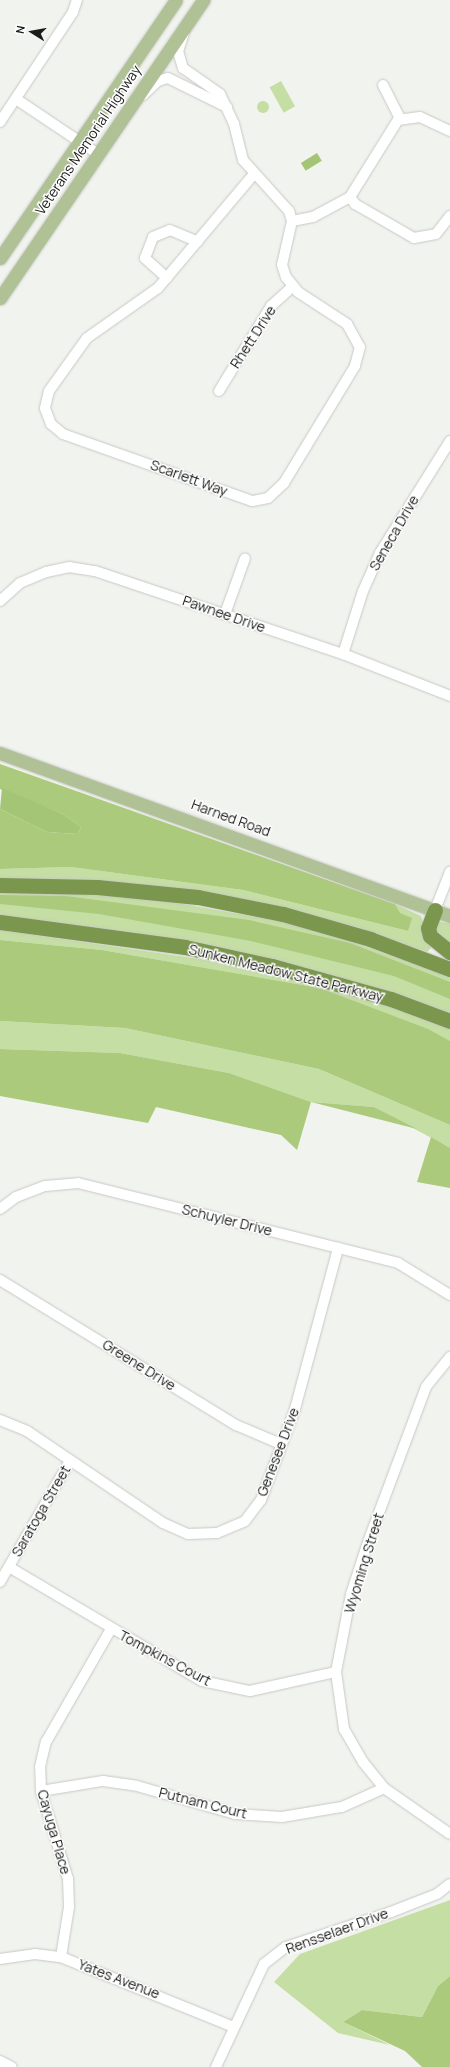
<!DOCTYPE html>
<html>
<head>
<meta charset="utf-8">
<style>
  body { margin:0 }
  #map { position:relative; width:450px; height:2067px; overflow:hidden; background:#f1f3ee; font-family:Manrope,sans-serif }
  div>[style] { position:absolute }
  .green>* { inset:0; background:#c5dea3; transform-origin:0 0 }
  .round { border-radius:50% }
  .forest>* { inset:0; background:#abca7c }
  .water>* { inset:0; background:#a5c576; transform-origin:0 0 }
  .roads { filter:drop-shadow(0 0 1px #c6c9c4) drop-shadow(0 0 1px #c6c9c4) }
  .minor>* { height:10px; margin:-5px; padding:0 5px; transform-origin:5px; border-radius:5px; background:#fff }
  .major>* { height:13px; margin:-6.5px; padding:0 6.5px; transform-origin:6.5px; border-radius:6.5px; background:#b0c195 }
  .highway>* { height:15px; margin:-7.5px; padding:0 7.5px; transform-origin:7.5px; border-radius:7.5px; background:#7b974e }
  span { translate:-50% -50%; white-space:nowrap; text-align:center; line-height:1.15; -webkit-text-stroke:3px #fff; paint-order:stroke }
  .street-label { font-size:14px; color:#1b1b1a }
  .north { position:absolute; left:12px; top:12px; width:40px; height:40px; -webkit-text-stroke:3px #fff; paint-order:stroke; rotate:281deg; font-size:11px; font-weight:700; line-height:16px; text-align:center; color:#1b1b1a }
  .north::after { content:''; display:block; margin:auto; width:14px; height:18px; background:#1b1b1a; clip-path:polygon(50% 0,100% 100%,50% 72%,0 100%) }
</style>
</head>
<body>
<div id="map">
  <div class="green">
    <div style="left:281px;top:81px;width:29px;height:13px;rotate:61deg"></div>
    <div class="round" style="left:257px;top:101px;width:12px;height:12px"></div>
    <div style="clip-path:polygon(71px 867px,243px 890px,408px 931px,395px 904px,421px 916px,431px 948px,427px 952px,357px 927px,219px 895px,148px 885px,0 878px,0 869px)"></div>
    <div style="clip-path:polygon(0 889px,149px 898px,302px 925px,450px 975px,450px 1016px,414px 1001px,0 916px)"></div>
    <div style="clip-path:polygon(440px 922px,450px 923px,450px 947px,435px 936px,436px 924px)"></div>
    <div style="clip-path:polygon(0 930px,255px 967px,352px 992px,450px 1028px,450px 1041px,320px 988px,102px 950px,0 940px)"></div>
    <div style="clip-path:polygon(0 1021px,125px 1028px,319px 1069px,450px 1125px,450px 1148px,374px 1107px,311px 1102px,229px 1073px,120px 1053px,0 1049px)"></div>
    <div style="clip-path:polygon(450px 1900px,450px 1976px,438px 1986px,422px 2017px,362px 2010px,343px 2022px,390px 2045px,338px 2033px,274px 1982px,300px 1954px)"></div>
  </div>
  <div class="forest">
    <div style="clip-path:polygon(0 764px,395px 904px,400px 913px,412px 918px,408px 931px,243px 890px,71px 867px,0 869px,0 809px,47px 832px,77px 834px,81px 827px,63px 814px,0 789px)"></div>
    <div style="clip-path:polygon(0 895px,66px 896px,249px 920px,350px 943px,450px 982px,450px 999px,394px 976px,251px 941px,99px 914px,0 904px)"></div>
    <div style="clip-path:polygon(0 940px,102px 950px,320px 988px,428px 1029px,450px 1041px,450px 1125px,319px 1069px,125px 1028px,0 1021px)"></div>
    <div style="clip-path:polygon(0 1049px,120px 1053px,229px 1073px,311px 1102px,374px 1107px,417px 1129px,311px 1102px,297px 1150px,281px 1135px,156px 1107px,148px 1123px,0 1096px)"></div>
    <div style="clip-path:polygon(431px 1137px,450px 1148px,450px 1188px,417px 1182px)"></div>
    <div style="clip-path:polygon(450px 1976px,450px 2067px,422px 2067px,405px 2051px,343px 2022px,362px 2010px,422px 2017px,438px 1986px)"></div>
  </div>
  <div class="water">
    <div style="left:317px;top:153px;width:9px;height:19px;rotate:58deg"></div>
    <div style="clip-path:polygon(2px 788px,63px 814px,81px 827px,77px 834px,47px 832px,0 809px)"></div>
  </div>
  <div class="roads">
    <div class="minor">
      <div style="left:184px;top:33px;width:19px;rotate:108deg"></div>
      <div style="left:178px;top:51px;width:18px;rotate:74deg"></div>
      <div style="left:183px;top:68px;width:45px;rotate:35.1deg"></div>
      <div style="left:220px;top:94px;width:33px;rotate:65deg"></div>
      <div style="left:234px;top:124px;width:37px;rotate:76deg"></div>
      <div style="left:243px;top:160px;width:69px;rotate:48deg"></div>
      <div style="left:289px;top:211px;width:10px;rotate:73deg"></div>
      <div style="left:292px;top:221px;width:45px;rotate:102.8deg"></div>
      <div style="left:282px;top:265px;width:13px;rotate:72deg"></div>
      <div style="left:286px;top:277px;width:19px;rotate:51deg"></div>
      <div style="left:298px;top:292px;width:59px;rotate:33.1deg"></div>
      <div style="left:347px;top:324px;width:26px;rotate:61deg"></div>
      <div style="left:360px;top:347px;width:20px;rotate:105deg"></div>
      <div style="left:355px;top:366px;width:137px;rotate:121.3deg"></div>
      <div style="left:284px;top:483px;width:22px;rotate:137deg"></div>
      <div style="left:268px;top:498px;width:16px;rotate:169deg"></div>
      <div style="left:252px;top:501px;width:201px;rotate:-160.5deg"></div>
      <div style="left:63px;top:434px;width:16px;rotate:-140deg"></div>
      <div style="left:51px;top:424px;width:17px;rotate:-111deg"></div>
      <div style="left:45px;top:408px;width:17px;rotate:-77deg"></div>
      <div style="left:49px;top:391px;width:65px;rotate:-54.4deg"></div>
      <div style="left:87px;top:338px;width:87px;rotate:-35.2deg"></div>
      <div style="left:158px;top:288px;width:149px;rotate:-49.9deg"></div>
      <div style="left:383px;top:85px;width:38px;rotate:63deg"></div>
      <div style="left:143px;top:95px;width:21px;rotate:-43deg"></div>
      <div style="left:158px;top:81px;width:10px;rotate:-17deg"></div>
      <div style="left:168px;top:78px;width:66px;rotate:26.2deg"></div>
      <div style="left:16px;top:99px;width:99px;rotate:33.9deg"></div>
      <div style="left:0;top:122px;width:132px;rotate:-56.4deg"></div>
      <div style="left:73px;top:12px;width:13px;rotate:-72deg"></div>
      <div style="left:350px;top:197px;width:91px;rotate:-58.1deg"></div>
      <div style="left:398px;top:120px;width:22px;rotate:-8deg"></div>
      <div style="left:420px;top:117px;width:33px;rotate:25deg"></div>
      <div style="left:350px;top:197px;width:9px;rotate:54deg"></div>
      <div style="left:355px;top:204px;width:68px;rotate:30deg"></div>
      <div style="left:414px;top:238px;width:22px;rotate:-10deg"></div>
      <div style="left:436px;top:234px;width:23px;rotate:-52deg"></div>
      <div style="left:292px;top:221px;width:21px;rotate:-11deg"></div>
      <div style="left:313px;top:217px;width:42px;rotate:-28.4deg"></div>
      <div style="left:167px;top:278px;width:30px;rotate:-138deg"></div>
      <div style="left:145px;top:258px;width:22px;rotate:-69deg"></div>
      <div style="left:153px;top:237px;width:18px;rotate:-22deg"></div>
      <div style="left:170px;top:230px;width:30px;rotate:23deg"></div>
      <div style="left:219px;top:391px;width:100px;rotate:-58.5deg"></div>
      <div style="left:271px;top:306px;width:28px;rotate:-42deg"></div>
      <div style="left:0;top:601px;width:27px;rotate:-42deg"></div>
      <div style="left:20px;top:583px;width:28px;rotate:-23deg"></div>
      <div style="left:46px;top:572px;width:24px;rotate:-12deg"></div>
      <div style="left:69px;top:567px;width:26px;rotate:9deg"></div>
      <div style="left:95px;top:571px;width:262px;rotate:18.5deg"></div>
      <div style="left:343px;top:654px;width:115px;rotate:21.4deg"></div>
      <div style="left:225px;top:614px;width:59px;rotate:-70.3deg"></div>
      <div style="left:343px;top:654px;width:66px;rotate:-72.4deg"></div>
      <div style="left:363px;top:591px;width:42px;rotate:-65.9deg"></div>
      <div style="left:380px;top:553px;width:132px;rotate:-58deg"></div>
      <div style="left:435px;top:910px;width:41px;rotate:-68.5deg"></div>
      <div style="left:0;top:1209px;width:20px;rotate:-37deg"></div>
      <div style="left:16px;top:1197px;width:31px;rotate:-21deg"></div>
      <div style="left:45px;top:1186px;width:33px;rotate:-5deg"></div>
      <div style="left:78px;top:1183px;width:330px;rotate:14deg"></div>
      <div style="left:398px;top:1263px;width:61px;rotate:31.6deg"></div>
      <div style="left:0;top:1280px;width:277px;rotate:31.6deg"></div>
      <div style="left:236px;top:1425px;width:49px;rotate:22.9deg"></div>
      <div style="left:450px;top:1357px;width:38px;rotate:129deg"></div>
      <div style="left:426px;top:1387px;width:165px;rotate:110.5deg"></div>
      <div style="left:368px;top:1542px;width:55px;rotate:108.1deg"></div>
      <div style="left:351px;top:1594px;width:79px;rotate:100.9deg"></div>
      <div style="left:336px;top:1672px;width:58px;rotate:82deg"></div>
      <div style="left:344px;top:1729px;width:38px;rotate:60deg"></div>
      <div style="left:363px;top:1762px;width:33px;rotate:51deg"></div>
      <div style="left:384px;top:1788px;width:80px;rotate:34.9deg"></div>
      <div style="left:0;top:1420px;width:29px;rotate:22deg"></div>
      <div style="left:27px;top:1431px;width:164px;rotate:34.1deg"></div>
      <div style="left:163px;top:1523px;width:27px;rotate:24deg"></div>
      <div style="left:188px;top:1534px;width:29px;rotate:-2deg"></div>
      <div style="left:217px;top:1533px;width:30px;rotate:-23deg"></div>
      <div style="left:245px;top:1521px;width:26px;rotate:-53deg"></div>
      <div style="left:261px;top:1500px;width:97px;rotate:-69.5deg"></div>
      <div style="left:295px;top:1409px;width:167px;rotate:-75deg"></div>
      <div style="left:9px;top:1567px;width:224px;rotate:30.6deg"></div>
      <div style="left:202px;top:1681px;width:49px;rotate:11.8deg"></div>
      <div style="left:250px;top:1691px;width:88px;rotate:-12.5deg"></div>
      <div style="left:0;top:1582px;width:140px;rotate:-60deg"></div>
      <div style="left:41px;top:1791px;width:63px;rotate:-9.2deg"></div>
      <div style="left:103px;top:1781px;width:34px;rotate:8deg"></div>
      <div style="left:137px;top:1786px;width:102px;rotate:15.9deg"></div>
      <div style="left:235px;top:1814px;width:47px;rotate:3.7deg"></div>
      <div style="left:282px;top:1817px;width:61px;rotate:-9.5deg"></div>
      <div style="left:342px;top:1807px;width:46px;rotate:-24.3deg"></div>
      <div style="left:61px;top:1957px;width:51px;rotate:-80.9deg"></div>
      <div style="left:69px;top:1907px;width:28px;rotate:-92deg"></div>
      <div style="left:68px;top:1879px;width:92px;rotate:-107.1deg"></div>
      <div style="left:41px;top:1791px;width:24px;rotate:-92deg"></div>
      <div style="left:40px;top:1767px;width:26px;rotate:-77deg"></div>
      <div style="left:46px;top:1742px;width:130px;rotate:-60.1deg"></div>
      <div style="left:0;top:1959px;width:35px;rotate:-8deg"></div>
      <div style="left:35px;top:1954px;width:26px;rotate:7deg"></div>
      <div style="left:61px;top:1957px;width:186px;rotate:22.1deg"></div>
      <div style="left:0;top:2061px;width:13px;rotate:27deg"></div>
      <div style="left:216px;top:2067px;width:114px;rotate:-65deg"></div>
      <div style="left:264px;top:1964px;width:28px;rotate:-38deg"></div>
      <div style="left:286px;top:1947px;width:111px;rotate:-18.4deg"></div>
      <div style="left:391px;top:1912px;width:49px;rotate:-21.4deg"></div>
      <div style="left:437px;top:1894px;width:16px;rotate:-38deg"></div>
    </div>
    <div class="major">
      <div style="left:0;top:258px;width:312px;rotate:-55.7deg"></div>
      <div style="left:0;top:298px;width:361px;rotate:-55.7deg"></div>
      <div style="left:0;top:753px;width:479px;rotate:19.9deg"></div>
    </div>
    <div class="highway">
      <div style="left:0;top:885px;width:97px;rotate:1.2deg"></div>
      <div style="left:97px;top:887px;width:101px;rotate:5.7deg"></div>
      <div style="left:198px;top:897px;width:87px;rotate:11.3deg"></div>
      <div style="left:283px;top:914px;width:91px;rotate:16deg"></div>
      <div style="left:370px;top:939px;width:85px;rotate:20.6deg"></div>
      <div style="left:435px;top:910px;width:19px;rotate:111deg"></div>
      <div style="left:428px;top:928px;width:8px;rotate:76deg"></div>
      <div style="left:430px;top:936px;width:26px;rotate:39deg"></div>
      <div style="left:0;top:922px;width:187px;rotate:7.7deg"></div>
      <div style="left:185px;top:947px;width:89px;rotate:12.3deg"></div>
      <div style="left:272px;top:966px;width:123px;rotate:15.5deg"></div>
      <div style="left:391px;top:999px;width:63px;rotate:20.4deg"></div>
    </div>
  </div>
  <div class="street-label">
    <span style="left:88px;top:140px;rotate:-56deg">Veterans Memorial Highway</span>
    <span style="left:253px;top:337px;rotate:-57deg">Rhett Drive</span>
    <span style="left:189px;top:478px;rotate:20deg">Scarlett Way</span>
    <span style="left:394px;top:533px;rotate:-60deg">Seneca Drive</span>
    <span style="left:224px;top:614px;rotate:19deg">Pawnee Drive</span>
    <span style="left:231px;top:818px;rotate:20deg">Harned Road</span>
    <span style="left:286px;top:973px;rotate:14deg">Sunken Meadow State Parkway</span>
    <span style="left:227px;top:1220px;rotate:14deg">Schuyler Drive</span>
    <span style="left:139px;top:1365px;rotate:32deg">Greene Drive</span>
    <span style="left:278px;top:1452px;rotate:-69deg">Genesee Drive</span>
    <span style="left:41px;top:1511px;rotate:-60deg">Saratoga Street</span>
    <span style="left:364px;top:1563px;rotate:-73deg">Wyoming Street</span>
    <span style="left:165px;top:1658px;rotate:28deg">Tompkins Court</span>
    <span style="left:203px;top:1803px;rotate:14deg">Putnam Court</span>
    <span style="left:54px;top:1832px;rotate:74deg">Cayuga Place</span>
    <span style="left:337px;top:1931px;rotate:-20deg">Rensselaer Drive</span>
    <span style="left:119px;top:1979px;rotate:21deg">Yates Avenue</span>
  </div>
  <div class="north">N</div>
</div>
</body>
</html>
